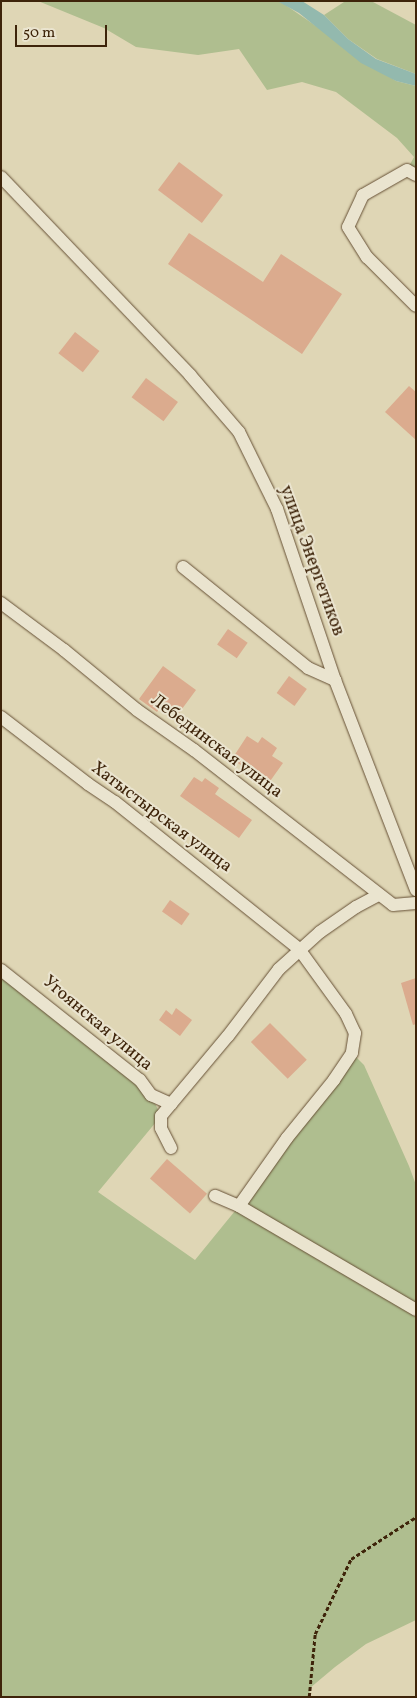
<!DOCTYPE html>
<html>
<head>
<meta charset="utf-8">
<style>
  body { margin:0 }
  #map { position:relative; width:417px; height:1698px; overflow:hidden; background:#dfd6b5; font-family:Vollkorn,serif }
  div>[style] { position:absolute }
  .green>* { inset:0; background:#afbe8f }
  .water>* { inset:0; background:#93b9ae }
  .building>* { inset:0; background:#dbab8e; transform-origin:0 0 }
  .path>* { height:2.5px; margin-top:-1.25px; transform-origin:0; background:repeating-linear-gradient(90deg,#3e240a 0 4px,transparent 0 6.5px) }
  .roads { filter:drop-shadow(0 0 1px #665035) drop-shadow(0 0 1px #665035) }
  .minor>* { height:12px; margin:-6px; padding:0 6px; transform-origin:6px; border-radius:6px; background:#eae4cf }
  span { translate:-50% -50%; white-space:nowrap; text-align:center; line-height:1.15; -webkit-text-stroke:4px #eae4cf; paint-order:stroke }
  .street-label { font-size:18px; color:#3e240a }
  .frame { position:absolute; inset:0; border:2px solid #3e240a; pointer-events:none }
  .scale { position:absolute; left:15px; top:25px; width:92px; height:22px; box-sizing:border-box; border:2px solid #3e240a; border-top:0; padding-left:6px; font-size:15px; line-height:18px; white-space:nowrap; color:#3e240a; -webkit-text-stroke:4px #eae4cf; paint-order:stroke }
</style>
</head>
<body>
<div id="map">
  <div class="green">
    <div style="clip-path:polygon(38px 1px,277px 1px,284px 4px,396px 81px,416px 86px,416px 175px,407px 170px,414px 157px,397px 138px,336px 92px,302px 82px,267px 90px,239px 49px,198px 55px,136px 47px,104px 28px)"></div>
    <div style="clip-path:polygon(344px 2px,373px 2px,416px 25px,416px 74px,377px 59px,348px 39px,324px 15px)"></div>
    <div style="clip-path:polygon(1px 970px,151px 1095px,161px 1116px,98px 1192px,195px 1260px,239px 1206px,352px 1053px,364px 1065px,409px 1166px,416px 1185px,416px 1620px,366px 1644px,335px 1667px,310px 1688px,309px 1697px,1px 1697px)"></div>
  </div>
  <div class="water">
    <div style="clip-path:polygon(277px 1px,302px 1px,324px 15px,348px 39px,376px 59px,416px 74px,416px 86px,396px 81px,361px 63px,299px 13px)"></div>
  </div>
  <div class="building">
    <div style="left:179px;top:162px;width:55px;height:35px;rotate:37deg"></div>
    <div style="clip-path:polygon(189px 233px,263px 282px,281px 254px,342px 294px,302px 354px,168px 264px)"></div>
    <div style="left:75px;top:332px;width:31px;height:27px;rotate:38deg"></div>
    <div style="left:146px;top:378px;width:40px;height:24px;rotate:37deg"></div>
    <div style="clip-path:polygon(409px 386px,416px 392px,416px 440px,385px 412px)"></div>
    <div style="left:228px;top:629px;width:24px;height:19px;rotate:35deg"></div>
    <div style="clip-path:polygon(163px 666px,196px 690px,179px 713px,164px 702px,157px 712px,139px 699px)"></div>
    <div style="left:289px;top:676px;width:22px;height:21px;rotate:36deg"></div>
    <div style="clip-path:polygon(247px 736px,258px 743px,262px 737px,277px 748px,272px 756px,283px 763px,268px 784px,232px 759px)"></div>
    <div style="clip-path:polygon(194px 777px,202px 782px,205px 778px,219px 788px,215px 794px,252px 820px,239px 838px,180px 796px)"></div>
    <div style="left:170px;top:900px;width:24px;height:14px;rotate:35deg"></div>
    <div style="clip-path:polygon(416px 978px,416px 1024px,413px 1025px,401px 983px)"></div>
    <div style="clip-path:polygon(176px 1008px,192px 1020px,180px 1036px,159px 1020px,166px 1010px,172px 1015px)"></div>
    <div style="left:270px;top:1023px;width:52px;height:27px;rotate:45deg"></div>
    <div style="left:167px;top:1159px;width:53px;height:26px;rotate:41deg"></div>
  </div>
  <div class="path">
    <div style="left:309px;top:1697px;width:63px;rotate:-84.6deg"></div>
    <div style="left:315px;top:1634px;width:83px;rotate:-64.4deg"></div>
    <div style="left:351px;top:1559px;width:77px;rotate:-32.9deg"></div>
  </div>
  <div class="roads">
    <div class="minor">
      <div style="left:416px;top:175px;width:10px;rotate:-151deg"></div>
      <div style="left:407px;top:170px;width:51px;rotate:150.4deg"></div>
      <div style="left:363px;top:195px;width:35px;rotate:115deg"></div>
      <div style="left:348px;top:227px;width:36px;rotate:58deg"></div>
      <div style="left:367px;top:257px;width:69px;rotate:45deg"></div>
      <div style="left:1px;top:177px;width:274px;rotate:46.3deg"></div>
      <div style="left:190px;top:375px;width:75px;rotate:49.3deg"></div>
      <div style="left:239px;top:432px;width:86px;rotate:63.7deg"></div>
      <div style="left:277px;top:509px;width:181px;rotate:71.3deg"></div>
      <div style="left:335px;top:680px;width:225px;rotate:68.9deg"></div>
      <div style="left:183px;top:567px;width:161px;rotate:38.9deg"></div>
      <div style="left:308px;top:668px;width:30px;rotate:24deg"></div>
      <div style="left:1px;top:603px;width:79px;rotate:36.7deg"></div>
      <div style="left:64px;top:650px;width:94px;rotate:39.4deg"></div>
      <div style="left:137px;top:710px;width:70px;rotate:35.1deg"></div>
      <div style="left:194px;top:750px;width:252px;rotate:37.9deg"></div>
      <div style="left:393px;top:905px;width:23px;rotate:-5deg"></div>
      <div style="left:1px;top:717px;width:110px;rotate:37.6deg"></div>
      <div style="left:88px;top:784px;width:32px;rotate:34deg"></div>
      <div style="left:115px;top:802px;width:236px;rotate:38.6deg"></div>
      <div style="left:299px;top:949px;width:80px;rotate:54.1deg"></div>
      <div style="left:346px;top:1014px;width:21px;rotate:65deg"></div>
      <div style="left:355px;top:1033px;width:20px;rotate:99deg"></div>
      <div style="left:352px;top:1053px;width:32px;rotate:124deg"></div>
      <div style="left:334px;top:1080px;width:75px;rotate:129deg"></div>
      <div style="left:287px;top:1138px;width:83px;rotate:125.2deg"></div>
      <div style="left:239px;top:1206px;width:26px;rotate:-157deg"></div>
      <div style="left:1px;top:970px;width:177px;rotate:38.4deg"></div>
      <div style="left:140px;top:1080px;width:19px;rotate:54deg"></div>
      <div style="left:151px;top:1095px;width:22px;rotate:24deg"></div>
      <div style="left:171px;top:1148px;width:22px;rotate:-117deg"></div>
      <div style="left:161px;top:1128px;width:12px;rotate:-90deg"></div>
      <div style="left:161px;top:1116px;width:104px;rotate:-50.1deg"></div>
      <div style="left:228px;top:1036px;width:84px;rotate:-52.7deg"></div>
      <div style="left:279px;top:969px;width:55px;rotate:-42.1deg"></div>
      <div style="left:320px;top:932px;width:44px;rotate:-34.8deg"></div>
      <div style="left:356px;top:907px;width:26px;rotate:-28deg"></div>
      <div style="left:239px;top:1206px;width:205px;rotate:30.4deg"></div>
    </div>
  </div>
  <div class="street-label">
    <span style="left:311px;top:561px;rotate:70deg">улица Энергетиков</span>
    <span style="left:216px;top:747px;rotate:37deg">Лебединская улица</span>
    <span style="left:161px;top:818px;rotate:37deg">Хатыстырская улица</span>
    <span style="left:97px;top:1024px;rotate:40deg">Угоянская улица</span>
  </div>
  <div class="frame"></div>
  <div class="scale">50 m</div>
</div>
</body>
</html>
